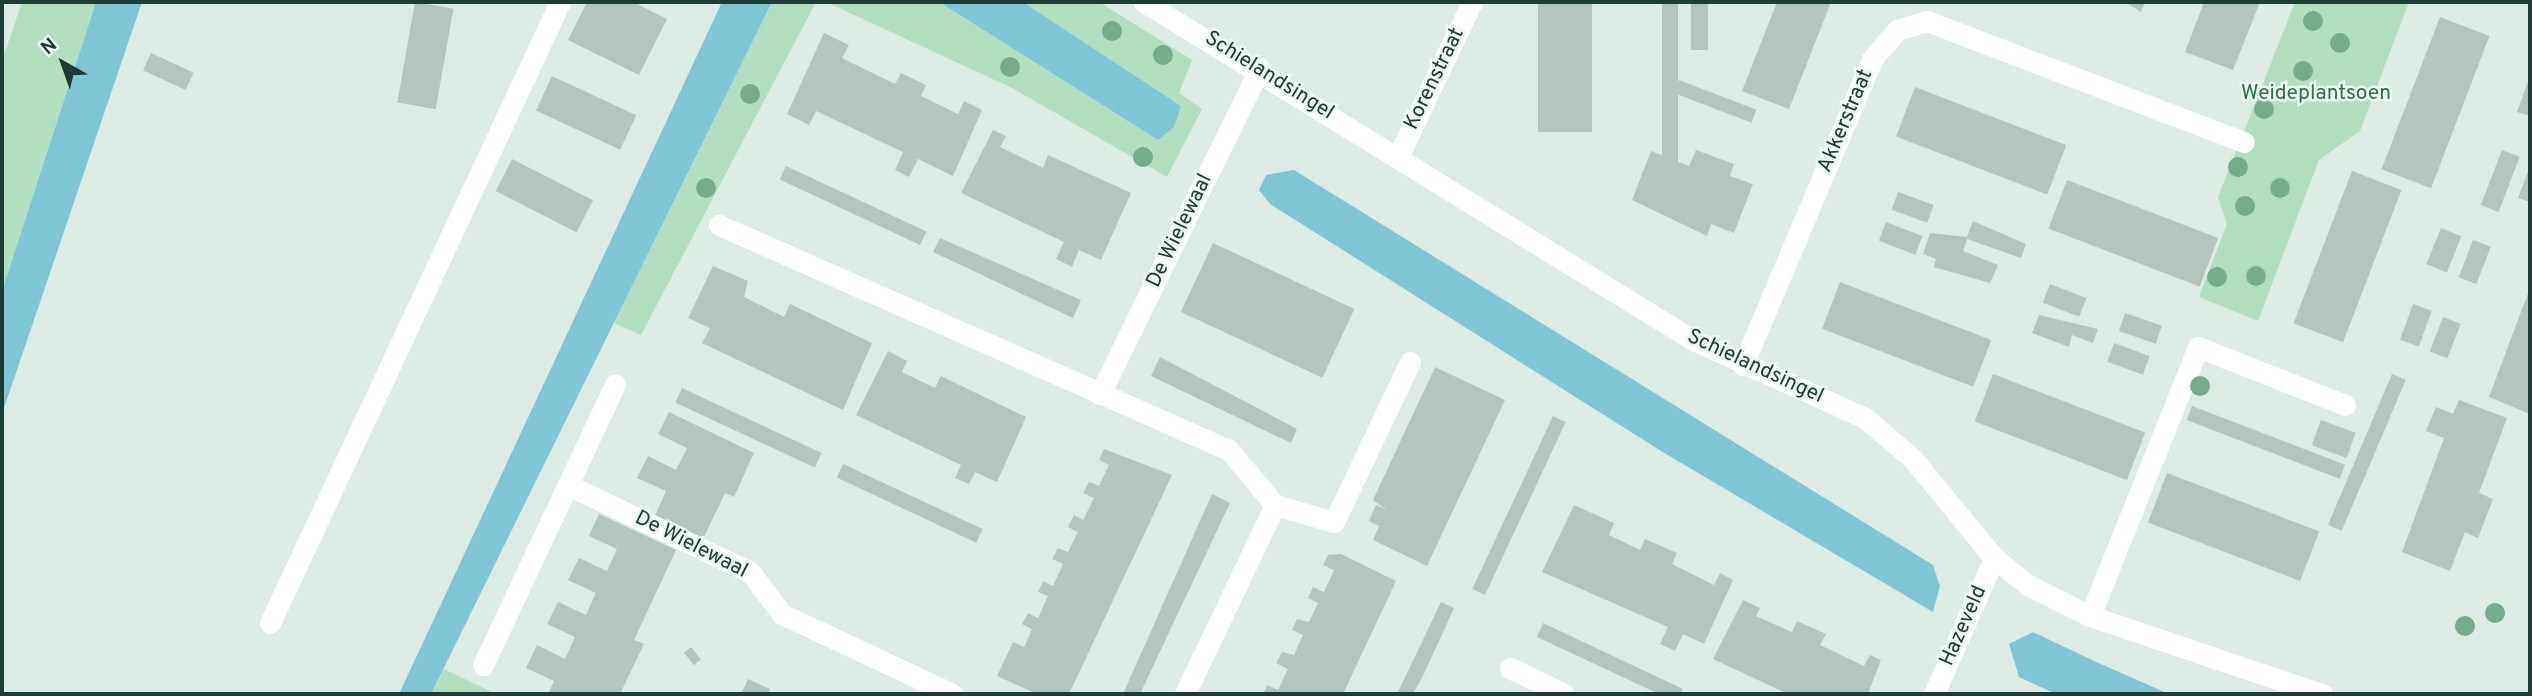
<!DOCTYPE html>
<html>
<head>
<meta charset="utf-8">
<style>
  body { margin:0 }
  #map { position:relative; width:2532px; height:696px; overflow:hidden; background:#ddebe5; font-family:Overpass,sans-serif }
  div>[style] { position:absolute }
  .green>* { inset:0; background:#b3dfc1 }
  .water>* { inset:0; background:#7fc5d6 }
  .building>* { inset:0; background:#b2c6be; transform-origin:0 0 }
  .service>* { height:21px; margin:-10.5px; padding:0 10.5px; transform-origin:10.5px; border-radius:10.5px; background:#fff }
  .minor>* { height:21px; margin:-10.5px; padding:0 10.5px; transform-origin:10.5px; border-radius:10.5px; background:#fff }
  .tertiary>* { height:21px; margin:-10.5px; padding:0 10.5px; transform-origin:10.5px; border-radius:10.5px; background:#fff }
  .trees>* { width:20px; height:20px; margin:-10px; border-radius:50%; background:#77ab8e }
  span { translate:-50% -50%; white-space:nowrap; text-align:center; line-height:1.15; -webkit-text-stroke:5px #eef7f3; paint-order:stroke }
  .street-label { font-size:21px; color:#1d3c35 }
  .park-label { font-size:21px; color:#247647 }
  .frame { position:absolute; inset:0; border:4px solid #1d3c35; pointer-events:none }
  .north { position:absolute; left:28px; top:28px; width:70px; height:70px; -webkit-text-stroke:5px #eef7f3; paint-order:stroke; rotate:320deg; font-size:19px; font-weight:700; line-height:28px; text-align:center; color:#1d3c35 }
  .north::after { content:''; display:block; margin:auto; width:24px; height:32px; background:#1d3c35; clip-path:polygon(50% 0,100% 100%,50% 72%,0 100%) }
</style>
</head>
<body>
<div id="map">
  <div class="green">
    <div style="clip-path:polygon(22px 2px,96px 2px,2px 291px,2px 61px)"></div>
    <div style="clip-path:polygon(772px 2px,816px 2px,641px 335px,614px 323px)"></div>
    <div style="clip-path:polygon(826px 2px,939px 2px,1158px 140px,1181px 106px,1023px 2px,1099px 2px,1192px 60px,1179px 93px,1202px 109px,1167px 177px,1012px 88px)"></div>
    <div style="clip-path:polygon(2295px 2px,2409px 2px,2360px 131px,2319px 160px,2258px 321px,2199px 297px,2227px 224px,2218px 197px)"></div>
    <div style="clip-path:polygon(444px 669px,496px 694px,431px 694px)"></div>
  </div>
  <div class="water">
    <div style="clip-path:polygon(96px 2px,142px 2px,2px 414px,2px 291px)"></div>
    <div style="clip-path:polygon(722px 2px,772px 2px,431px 694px,399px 694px)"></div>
    <div style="clip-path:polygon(939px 2px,1023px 2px,1181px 106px,1174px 127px,1158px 140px)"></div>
    <div style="clip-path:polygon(1294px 170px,1933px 565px,1940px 586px,1933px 612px,1661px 451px,1270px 204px,1259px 190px,1266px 175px)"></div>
    <div style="clip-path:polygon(2033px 632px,2094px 661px,2169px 694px,2056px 694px,2019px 677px,2009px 644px)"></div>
  </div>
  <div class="building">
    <div style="left:415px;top:2px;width:39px;height:102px;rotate:10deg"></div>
    <div style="clip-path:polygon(587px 2px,633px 2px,667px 19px,639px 75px,568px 40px)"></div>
    <div style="left:1538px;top:2px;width:54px;height:130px"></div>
    <div style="left:1662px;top:2px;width:16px;height:175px"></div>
    <div style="left:1691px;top:2px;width:17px;height:48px"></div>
    <div style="clip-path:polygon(1777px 2px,1831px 2px,1789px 109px,1742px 91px)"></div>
    <div style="clip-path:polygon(2125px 2px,2145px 2px,2141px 12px)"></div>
    <div style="clip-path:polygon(2204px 2px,2260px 2px,2233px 70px,2185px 52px)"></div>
    <div style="left:2440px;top:17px;width:53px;height:163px;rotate:21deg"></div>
    <div style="clip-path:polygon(824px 33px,849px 45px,842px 58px,852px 63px,895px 84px,901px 73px,926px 85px,921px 96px,958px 114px,964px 101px,982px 110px,953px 176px,918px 159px,909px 177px,895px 170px,903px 152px,816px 111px,809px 125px,787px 114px)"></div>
    <div style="left:151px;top:53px;width:47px;height:19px;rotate:25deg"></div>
    <div style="left:552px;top:76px;width:93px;height:38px;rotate:25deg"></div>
    <div style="clip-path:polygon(2530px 76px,2530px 116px,2517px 112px)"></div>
    <div style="left:1679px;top:80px;width:83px;height:14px;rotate:21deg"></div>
    <div style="left:1915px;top:87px;width:162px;height:53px;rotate:21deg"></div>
    <div style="clip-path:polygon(993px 130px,1006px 136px,1000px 147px,1043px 168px,1048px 155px,1131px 193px,1101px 260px,1079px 250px,1072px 267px,1056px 259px,1064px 242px,961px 193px)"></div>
    <div style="clip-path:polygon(1696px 150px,1734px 164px,1730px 176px,1753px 184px,1734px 233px,1711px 224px,1707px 236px,1632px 200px,1651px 151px,1689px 166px)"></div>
    <div style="left:2502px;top:150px;width:19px;height:59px;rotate:21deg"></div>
    <div style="left:512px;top:159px;width:91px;height:36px;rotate:27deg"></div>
    <div style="left:786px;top:166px;width:155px;height:15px;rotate:25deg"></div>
    <div style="clip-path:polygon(2530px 166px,2530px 202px,2518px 198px)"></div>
    <div style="left:2352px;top:171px;width:53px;height:163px;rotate:21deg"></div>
    <div style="left:2067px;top:180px;width:162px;height:52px;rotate:21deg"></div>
    <div style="left:1898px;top:192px;width:38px;height:19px;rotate:20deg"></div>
    <div style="clip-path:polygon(1973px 221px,2026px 244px,2021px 258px,1967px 239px,1963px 251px,1998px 265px,1990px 283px,1934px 267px,1936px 259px,1923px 254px,1930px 233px,1967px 237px)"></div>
    <div style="left:1886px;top:222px;width:39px;height:20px;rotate:21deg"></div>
    <div style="left:2441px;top:228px;width:22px;height:39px;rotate:22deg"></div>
    <div style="clip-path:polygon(940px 238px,1081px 300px,1073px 318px,933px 252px)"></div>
    <div style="left:2473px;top:240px;width:19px;height:40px;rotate:21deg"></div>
    <div style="left:1213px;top:243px;width:156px;height:76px;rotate:25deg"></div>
    <div style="clip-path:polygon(713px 266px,748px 281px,744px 297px,784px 317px,790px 304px,872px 343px,843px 410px,702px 343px,710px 328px,688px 318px)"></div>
    <div style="left:1840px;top:282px;width:162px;height:50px;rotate:21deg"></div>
    <div style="left:2050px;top:284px;width:39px;height:20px;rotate:21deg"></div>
    <div style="clip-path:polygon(2530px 288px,2530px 414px,2489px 397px)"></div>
    <div style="left:2413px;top:304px;width:20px;height:38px;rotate:20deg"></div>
    <div style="left:2125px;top:313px;width:39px;height:19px;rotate:19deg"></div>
    <div style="clip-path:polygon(2039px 315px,2098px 329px,2093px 343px,2072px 335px,2069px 347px,2032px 333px)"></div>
    <div style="left:2443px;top:317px;width:19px;height:37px;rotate:21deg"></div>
    <div style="left:2114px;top:343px;width:38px;height:20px;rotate:20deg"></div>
    <div style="clip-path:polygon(888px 351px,907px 361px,902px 372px,935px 388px,941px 376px,1026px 417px,997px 482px,975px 472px,969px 484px,955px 478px,961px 465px,856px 415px)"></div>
    <div style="clip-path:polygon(1160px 357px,1297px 429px,1291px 443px,1151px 376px)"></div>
    <div style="clip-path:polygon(1435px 367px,1505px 400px,1427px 566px,1373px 540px,1379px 526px,1369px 521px,1376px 505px,1387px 510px,1373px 500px)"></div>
    <div style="left:1993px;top:374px;width:163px;height:51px;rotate:21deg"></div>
    <div style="left:2392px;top:374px;width:15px;height:164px;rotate:23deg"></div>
    <div style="left:682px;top:388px;width:154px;height:16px;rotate:25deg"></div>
    <div style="clip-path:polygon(2459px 400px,2507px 418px,2479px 493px,2493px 499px,2478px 538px,2465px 532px,2450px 571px,2402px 552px,2444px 438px,2426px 431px,2436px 407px,2453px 414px)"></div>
    <div style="left:2192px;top:406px;width:164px;height:15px;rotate:21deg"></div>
    <div style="clip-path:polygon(669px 412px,754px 453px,734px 497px,725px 493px,703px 539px,655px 516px,666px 491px,637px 478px,648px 456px,676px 470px,687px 448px,658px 434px)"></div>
    <div style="left:1553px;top:416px;width:14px;height:191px;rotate:25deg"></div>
    <div style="left:2321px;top:420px;width:37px;height:27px;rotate:20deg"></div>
    <div style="clip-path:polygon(1104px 449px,1172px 475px,1069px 694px,1037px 694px,997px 676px,1013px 642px,1024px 647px,1032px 629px,1022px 624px,1028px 613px,1038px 618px,1048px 596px,1038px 592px,1043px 581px,1053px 586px,1063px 564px,1052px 559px,1058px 548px,1068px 552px,1078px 532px,1068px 527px,1074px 515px,1083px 520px,1094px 498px,1083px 493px,1089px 482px,1099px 486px,1109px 465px,1099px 460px)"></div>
    <div style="left:843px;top:464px;width:154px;height:15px;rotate:25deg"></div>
    <div style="left:2167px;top:473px;width:163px;height:53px;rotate:21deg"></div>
    <div style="clip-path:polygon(1212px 494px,1230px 503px,1140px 694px,1123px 694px)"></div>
    <div style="clip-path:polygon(1574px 505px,1614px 523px,1609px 535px,1640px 550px,1645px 539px,1677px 553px,1672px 564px,1714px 585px,1720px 573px,1733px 580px,1704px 644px,1683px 634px,1675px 651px,1660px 644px,1668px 627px,1542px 572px)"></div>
    <div style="clip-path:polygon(599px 514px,676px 550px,634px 640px,644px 644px,620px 694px,548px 694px,554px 681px,526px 668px,537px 645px,565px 659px,575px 637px,547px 624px,558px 602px,586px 615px,596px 593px,568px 580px,579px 558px,607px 571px,617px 549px,589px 536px)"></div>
    <div style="clip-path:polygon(1341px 554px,1396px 581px,1343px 694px,1263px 694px,1267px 685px,1278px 690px,1288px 669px,1276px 663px,1282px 652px,1294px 655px,1303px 635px,1292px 630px,1297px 619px,1309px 622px,1318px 603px,1308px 598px,1313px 587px,1324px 592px,1334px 570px,1323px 565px,1328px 555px)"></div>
    <div style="clip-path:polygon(1743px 600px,1760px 608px,1756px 616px,1792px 632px,1797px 621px,1826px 634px,1820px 645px,1864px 666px,1870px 655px,1881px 660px,1868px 694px,1788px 694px,1713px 659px)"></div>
    <div style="clip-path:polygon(1441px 602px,1454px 608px,1423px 676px,1413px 694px,1397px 694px)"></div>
    <div style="clip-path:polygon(1543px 623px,1683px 689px,1680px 694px,1659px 694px,1537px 637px)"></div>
    <div style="left:691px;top:647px;width:16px;height:9px;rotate:52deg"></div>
    <div style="clip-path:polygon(748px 679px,770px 689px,768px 694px,741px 694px)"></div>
  </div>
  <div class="service">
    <div style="left:2090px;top:616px;width:290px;rotate:-68.1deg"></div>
    <div style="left:2198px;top:347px;width:158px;rotate:21.5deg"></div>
    <div style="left:270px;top:623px;width:685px;rotate:-64.97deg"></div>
  </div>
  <div class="minor">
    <div style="left:1398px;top:157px;width:172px;rotate:-64.5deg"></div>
    <div style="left:719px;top:225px;width:557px;rotate:23.81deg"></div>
    <div style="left:1229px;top:450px;width:72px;rotate:50.1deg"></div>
    <div style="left:1275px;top:505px;width:209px;rotate:115.5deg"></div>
    <div style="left:1743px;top:365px;width:332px;rotate:-67.1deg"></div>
    <div style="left:1872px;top:59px;width:38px;rotate:-49deg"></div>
    <div style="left:1897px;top:30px;width:31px;rotate:-17deg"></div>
    <div style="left:1927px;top:21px;width:339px;rotate:20.9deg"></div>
    <div style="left:1100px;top:394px;width:363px;rotate:-63.9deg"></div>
    <div style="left:568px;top:485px;width:202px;rotate:25.5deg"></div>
    <div style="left:750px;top:572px;width:53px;rotate:52.7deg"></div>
    <div style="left:782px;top:614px;width:188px;rotate:25.2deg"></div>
    <div style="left:1275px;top:505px;width:61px;rotate:16.1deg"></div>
    <div style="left:1334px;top:522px;width:177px;rotate:-64.6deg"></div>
    <div style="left:483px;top:665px;width:310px;rotate:-64.8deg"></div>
    <div style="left:1510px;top:668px;width:60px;rotate:25.7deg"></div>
    <div style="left:1934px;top:694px;width:149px;rotate:-66.2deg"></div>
  </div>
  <div class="tertiary">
    <div style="left:1144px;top:2px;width:645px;rotate:31.62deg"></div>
    <div style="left:1693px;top:340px;width:189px;rotate:24.4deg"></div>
    <div style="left:1865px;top:418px;width:62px;rotate:40.4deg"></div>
    <div style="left:1912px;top:458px;width:129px;rotate:50.6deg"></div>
    <div style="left:1994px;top:558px;width:43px;rotate:38.5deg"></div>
    <div style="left:2028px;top:585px;width:69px;rotate:26.6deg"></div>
    <div style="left:2090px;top:616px;width:245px;rotate:18.6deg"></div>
  </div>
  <div class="trees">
    <div style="left:2313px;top:21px"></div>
    <div style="left:1112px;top:31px"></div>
    <div style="left:2340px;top:43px"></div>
    <div style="left:1163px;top:55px"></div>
    <div style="left:1010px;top:67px"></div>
    <div style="left:2303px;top:71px"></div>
    <div style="left:750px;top:94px"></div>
    <div style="left:2264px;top:109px"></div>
    <div style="left:1143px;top:157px"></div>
    <div style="left:2238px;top:167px"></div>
    <div style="left:706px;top:188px"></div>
    <div style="left:2280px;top:188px"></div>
    <div style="left:2245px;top:206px"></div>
    <div style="left:2256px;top:276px"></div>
    <div style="left:2217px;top:277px"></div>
    <div style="left:2200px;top:386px"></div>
    <div style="left:2495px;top:613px"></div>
    <div style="left:2465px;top:626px"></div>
  </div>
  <div class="street-label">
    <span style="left:1269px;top:76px;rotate:32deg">Schielandsingel</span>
    <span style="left:1435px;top:79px;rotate:-64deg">Korenstraat</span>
    <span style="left:1846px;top:121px;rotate:-67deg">Akkerstraat</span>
    <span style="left:1180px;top:231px;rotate:-64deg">De Wielewaal</span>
    <span style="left:1755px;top:367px;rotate:25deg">Schielandsingel</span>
    <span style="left:691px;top:545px;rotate:27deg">De Wielewaal</span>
    <span style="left:1964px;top:626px;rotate:-66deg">Hazeveld</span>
  </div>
  <div class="park-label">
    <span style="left:2316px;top:94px">Weideplantsoen</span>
  </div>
  <div class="frame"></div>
  <div class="north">N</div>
</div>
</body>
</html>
